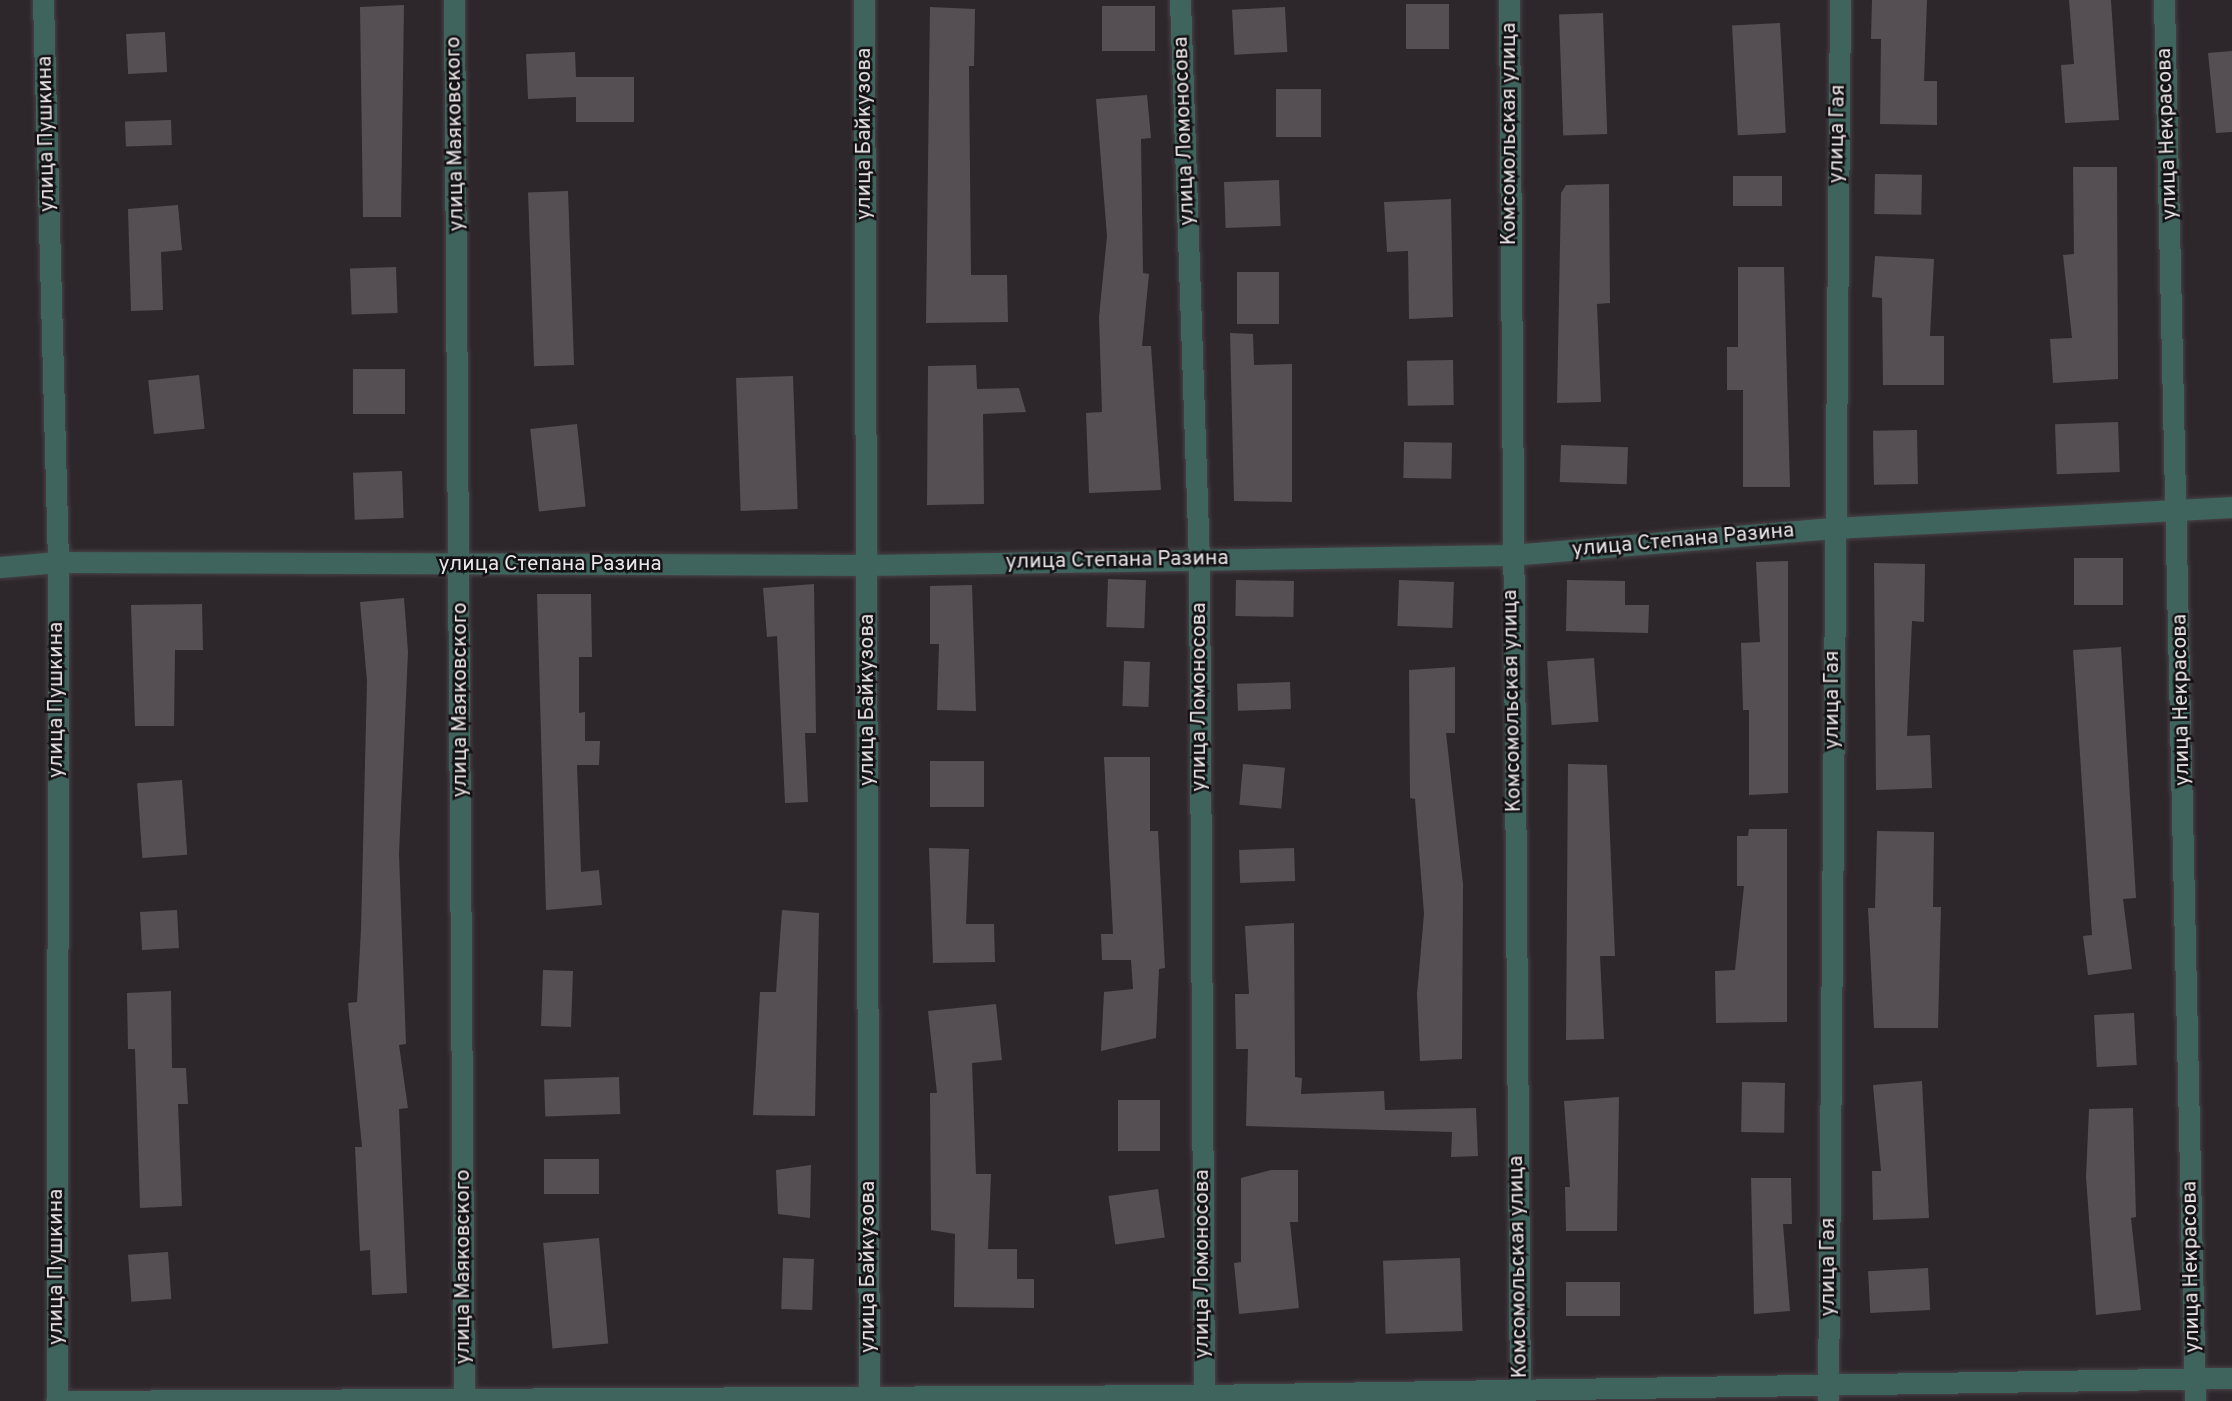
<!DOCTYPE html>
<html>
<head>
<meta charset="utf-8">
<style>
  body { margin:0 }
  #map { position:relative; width:2232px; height:1401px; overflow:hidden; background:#2d272b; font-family:Overpass,sans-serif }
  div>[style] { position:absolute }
  .building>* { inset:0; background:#554f53; transform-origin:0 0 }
  .roads { filter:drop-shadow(0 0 2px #484246) drop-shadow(0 0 2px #484246) }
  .minor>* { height:21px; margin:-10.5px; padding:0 10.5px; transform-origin:10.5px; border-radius:10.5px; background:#3f645d }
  span { translate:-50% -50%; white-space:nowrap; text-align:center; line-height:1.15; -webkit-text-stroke:5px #131113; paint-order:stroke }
  .street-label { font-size:21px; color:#ebe7e9 }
</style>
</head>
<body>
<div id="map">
  <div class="building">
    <div style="clip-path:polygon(1872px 0,1927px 0,1924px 81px,1937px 81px,1937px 125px,1880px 124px,1881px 39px,1871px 39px)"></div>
    <div style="clip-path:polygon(2069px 0,2111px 0,2119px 120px,2065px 123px,2061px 65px,2074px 64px)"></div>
    <div style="left:1406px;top:4px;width:43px;height:45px"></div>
    <div style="clip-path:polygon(404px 5px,401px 217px,363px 217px,360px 7px)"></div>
    <div style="left:1102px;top:6px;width:53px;height:45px"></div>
    <div style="clip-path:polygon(930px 7px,975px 9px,974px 66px,969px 66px,971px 275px,1007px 275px,1008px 322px,926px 323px)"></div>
    <div style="left:1285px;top:7px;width:45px;height:53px;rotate:87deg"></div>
    <div style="left:1603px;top:13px;width:121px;height:44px;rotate:88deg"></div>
    <div style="left:1780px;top:23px;width:110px;height:48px;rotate:87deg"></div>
    <div style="left:165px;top:32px;width:40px;height:39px;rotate:87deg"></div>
    <div style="clip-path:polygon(2232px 51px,2232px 132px,2216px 133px,2208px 53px)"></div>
    <div style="clip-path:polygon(575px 52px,576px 77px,634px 77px,634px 122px,576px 122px,576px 97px,528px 99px,526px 54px)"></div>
    <div style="left:1276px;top:89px;width:45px;height:48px"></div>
    <div style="clip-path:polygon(1147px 95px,1151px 138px,1141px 139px,1143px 273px,1149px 274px,1142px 346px,1151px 346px,1161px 490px,1089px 493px,1086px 413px,1102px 412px,1099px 317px,1107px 236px,1096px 99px)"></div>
    <div style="left:171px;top:120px;width:25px;height:46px;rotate:88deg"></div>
    <div style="clip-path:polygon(2073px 167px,2117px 167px,2118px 379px,2053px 383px,2050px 339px,2072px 338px,2063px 255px,2074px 254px)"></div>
    <div style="left:1875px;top:174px;width:47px;height:40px;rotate:1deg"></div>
    <div style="left:1782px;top:176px;width:30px;height:49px;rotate:90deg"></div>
    <div style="left:1279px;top:180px;width:46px;height:55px;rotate:88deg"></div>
    <div style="clip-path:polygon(1609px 184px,1610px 303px,1597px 304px,1601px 402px,1557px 403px,1561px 193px,1566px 185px)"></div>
    <div style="left:568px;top:191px;width:174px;height:40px;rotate:88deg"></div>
    <div style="clip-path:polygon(1451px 199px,1453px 317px,1409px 319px,1408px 251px,1387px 252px,1384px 202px)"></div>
    <div style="clip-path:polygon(178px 205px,182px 250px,161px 252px,163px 310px,131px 311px,128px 209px)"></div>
    <div style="clip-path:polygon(1875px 256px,1934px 259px,1930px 336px,1944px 336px,1944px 385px,1883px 385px,1882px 298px,1872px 297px)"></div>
    <div style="left:396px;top:267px;width:46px;height:46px;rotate:88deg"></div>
    <div style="clip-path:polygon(1738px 267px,1784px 267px,1790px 487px,1743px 487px,1743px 390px,1727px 390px,1727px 347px,1738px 347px)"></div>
    <div style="left:1237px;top:272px;width:42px;height:52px"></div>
    <div style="clip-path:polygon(1230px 333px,1253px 334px,1254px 365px,1292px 364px,1292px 502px,1234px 501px)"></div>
    <div style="left:1453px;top:360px;width:45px;height:46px;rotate:89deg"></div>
    <div style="clip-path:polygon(976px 365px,977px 389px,1019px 388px,1026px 412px,983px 414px,984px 504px,927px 505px,928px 366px)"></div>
    <div style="left:405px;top:369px;width:45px;height:52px;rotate:90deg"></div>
    <div style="left:199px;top:375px;width:54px;height:51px;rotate:84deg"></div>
    <div style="left:793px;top:376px;width:133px;height:57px;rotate:88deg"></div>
    <div style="left:2118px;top:422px;width:50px;height:63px;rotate:88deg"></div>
    <div style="left:577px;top:424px;width:83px;height:47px;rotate:84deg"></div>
    <div style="left:1917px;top:430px;width:54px;height:44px;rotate:89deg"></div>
    <div style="left:1404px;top:442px;width:48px;height:36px;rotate:1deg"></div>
    <div style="left:1561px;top:445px;width:67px;height:37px;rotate:2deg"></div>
    <div style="left:402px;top:471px;width:47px;height:49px;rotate:88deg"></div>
    <div style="left:2074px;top:558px;width:49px;height:47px"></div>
    <div style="clip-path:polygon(1788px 561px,1788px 793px,1749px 795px,1749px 710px,1743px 710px,1741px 643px,1760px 642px,1756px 562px)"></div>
    <div style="clip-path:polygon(1874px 563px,1925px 564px,1924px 622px,1912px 621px,1907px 736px,1930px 735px,1932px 788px,1876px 790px)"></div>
    <div style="left:1108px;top:579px;width:38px;height:48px;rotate:2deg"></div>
    <div style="left:1236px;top:580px;width:58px;height:36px;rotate:1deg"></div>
    <div style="left:1399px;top:580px;width:55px;height:46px;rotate:2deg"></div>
    <div style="clip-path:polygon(1567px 580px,1625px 581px,1625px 605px,1649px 605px,1648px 633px,1566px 631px)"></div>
    <div style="clip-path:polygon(814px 584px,816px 733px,805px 733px,808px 802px,785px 803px,777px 636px,767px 637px,763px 588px)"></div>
    <div style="clip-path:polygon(972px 585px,976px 711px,937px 710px,939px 644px,930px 644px,930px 586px)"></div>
    <div style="clip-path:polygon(537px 594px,591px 594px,592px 657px,579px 657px,579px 713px,585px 712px,585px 741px,600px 741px,599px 765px,577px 765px,581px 872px,599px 870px,602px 905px,546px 910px)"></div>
    <div style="clip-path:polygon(404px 598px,408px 652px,399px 854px,406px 1044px,399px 1045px,408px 1108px,399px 1109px,407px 1293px,372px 1295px,370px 1250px,360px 1251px,355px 1147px,362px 1147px,348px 1003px,357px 1002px,361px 930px,367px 681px,360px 602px)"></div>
    <div style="clip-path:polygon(202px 604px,203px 650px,175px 650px,174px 726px,135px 726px,131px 605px)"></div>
    <div style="clip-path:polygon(2121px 647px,2136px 898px,2123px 899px,2132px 969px,2088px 975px,2083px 936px,2092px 935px,2073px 650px)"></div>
    <div style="left:1594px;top:658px;width:64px;height:47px;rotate:86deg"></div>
    <div style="left:1124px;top:661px;width:26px;height:45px;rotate:2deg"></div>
    <div style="clip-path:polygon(1455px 667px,1455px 733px,1446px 733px,1463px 884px,1462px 1059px,1420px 1061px,1417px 994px,1424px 914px,1415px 799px,1410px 798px,1409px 670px)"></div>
    <div style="left:1290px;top:682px;width:27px;height:53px;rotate:88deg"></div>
    <div style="clip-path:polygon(1104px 757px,1150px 757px,1150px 831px,1158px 831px,1165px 968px,1159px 969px,1156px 1038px,1101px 1051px,1104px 992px,1133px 989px,1131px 960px,1102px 960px,1101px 934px,1113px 934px)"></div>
    <div style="left:930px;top:761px;width:54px;height:46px"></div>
    <div style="left:1243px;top:764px;width:42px;height:41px;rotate:5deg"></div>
    <div style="clip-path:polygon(1568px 764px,1607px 765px,1615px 956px,1600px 956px,1604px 1039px,1566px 1040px)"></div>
    <div style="left:182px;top:780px;width:75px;height:45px;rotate:86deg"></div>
    <div style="clip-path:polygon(1749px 829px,1787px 829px,1787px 1022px,1716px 1023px,1715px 971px,1735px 970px,1744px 886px,1737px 886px,1737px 836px,1748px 836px)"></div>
    <div style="clip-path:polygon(1877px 831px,1934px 832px,1933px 907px,1941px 907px,1938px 1028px,1874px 1028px,1868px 908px,1875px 908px)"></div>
    <div style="clip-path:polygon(929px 848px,969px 849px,966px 924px,994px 924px,995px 962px,933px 963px)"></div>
    <div style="left:1294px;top:848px;width:33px;height:55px;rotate:88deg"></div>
    <div style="left:177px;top:910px;width:38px;height:37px;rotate:87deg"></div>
    <div style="clip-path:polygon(782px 910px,819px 913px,815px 1116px,753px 1115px,760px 992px,776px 992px)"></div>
    <div style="clip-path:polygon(1294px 923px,1295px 1077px,1302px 1078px,1301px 1094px,1384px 1091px,1385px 1110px,1476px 1108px,1478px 1156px,1451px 1157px,1452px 1132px,1246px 1126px,1248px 1049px,1236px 1049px,1235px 994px,1249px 994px,1245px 926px)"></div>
    <div style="left:543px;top:970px;width:30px;height:56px;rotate:2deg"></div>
    <div style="clip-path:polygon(171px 991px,172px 1068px,186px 1068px,188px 1104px,178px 1104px,182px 1206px,140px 1208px,135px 1049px,128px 1049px,127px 993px)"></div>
    <div style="clip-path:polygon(996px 1004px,1002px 1060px,972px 1063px,976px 1174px,991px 1174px,988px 1249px,1017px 1249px,1017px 1279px,1034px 1279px,1034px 1308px,954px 1307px,955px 1234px,931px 1230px,930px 1093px,937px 1093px,928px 1011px)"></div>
    <div style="left:2134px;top:1013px;width:52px;height:40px;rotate:87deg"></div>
    <div style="left:619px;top:1077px;width:37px;height:75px;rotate:88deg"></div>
    <div style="clip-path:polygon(1922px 1081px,1929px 1218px,1873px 1220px,1872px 1171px,1881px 1171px,1873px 1085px)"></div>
    <div style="left:1742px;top:1082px;width:43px;height:50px;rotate:1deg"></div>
    <div style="clip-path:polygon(1619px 1097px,1617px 1231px,1566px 1231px,1565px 1187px,1570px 1187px,1564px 1101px)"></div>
    <div style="left:1118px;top:1100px;width:42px;height:51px"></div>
    <div style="clip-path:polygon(2133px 1108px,2136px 1217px,2131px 1218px,2141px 1310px,2096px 1315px,2086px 1177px,2089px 1109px)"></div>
    <div style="left:599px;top:1159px;width:35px;height:55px;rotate:90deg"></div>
    <div style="clip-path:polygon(811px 1165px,810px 1218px,778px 1214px,776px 1170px)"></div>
    <div style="clip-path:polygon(1271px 1170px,1298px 1170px,1298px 1222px,1290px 1222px,1299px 1308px,1239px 1314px,1234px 1263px,1241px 1262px,1241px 1178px)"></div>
    <div style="clip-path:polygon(1751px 1178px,1791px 1178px,1792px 1224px,1783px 1224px,1790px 1311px,1754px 1314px)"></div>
    <div style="left:1158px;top:1189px;width:49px;height:50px;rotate:82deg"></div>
    <div style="left:599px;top:1238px;width:106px;height:56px;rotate:85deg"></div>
    <div style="left:168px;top:1252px;width:47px;height:40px;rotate:86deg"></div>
    <div style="left:783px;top:1258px;width:31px;height:51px;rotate:2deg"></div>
    <div style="left:1460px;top:1258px;width:73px;height:77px;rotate:88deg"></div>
    <div style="left:1928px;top:1268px;width:42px;height:60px;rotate:87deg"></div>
    <div style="left:1620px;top:1282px;width:34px;height:54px;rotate:90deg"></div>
  </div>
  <div class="roads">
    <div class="minor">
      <div style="left:43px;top:0;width:562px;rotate:88.47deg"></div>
      <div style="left:58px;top:562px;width:839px;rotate:90.07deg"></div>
      <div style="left:454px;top:0;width:1401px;rotate:89.59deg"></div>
      <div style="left:864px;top:0;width:1401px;rotate:89.8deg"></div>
      <div style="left:1180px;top:0;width:560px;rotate:88.06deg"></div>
      <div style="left:1199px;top:560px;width:835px;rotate:89.66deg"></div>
      <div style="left:1509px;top:0;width:1401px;rotate:89.55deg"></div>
      <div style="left:2164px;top:0;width:1401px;rotate:88.73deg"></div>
      <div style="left:0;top:567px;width:58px;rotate:-4.9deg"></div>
      <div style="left:58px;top:562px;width:810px;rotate:0.21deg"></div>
      <div style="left:868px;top:565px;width:643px;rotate:-0.89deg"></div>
      <div style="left:1511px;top:555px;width:324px;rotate:-4.8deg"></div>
      <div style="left:1834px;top:528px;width:399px;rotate:-3deg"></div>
      <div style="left:1828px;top:1399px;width:1399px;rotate:-89.51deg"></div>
      <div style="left:56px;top:1401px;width:1148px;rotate:-0.3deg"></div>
      <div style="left:1204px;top:1395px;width:1028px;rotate:-0.95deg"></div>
    </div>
  </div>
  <div class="street-label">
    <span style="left:1185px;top:131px;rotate:-92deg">улица Ломоносова</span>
    <span style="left:47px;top:134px;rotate:-91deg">улица Пушкина</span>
    <span style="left:456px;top:134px;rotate:-91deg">улица Маяковского</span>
    <span style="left:865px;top:134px;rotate:-90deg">улица Байкузова</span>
    <span style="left:1510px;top:134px;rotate:-90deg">Комсомольская улица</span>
    <span style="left:1838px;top:134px;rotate:-89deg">улица Гая</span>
    <span style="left:2168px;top:134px;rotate:-92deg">улица Некрасова</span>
    <span style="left:1683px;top:541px;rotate:-5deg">улица Степана Разина</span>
    <span style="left:1117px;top:561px;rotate:-1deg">улица Степана Разина</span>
    <span style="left:550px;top:565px">улица Степана Разина</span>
    <span style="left:1200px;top:697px;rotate:-90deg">улица Ломоносова</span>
    <span style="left:57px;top:700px;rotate:-90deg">улица Пушкина</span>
    <span style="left:461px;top:700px;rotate:-90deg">улица Маяковского</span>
    <span style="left:868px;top:700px;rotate:-90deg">улица Байкузова</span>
    <span style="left:1833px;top:700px;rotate:-90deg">улица Гая</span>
    <span style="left:2182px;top:700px;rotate:-91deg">улица Некрасова</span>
    <span style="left:1513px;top:701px;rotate:-91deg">Комсомольская улица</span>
    <span style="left:1203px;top:1264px;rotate:-90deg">улица Ломоносова</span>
    <span style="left:57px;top:1267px;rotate:-90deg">улица Пушкина</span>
    <span style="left:464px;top:1267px;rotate:-90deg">улица Маяковского</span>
    <span style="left:869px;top:1267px;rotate:-90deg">улица Байкузова</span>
    <span style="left:1519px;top:1267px;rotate:-91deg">Комсомольская улица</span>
    <span style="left:1829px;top:1267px;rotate:-90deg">улица Гая</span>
    <span style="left:2192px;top:1267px;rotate:-91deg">улица Некрасова</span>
  </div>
</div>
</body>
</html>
